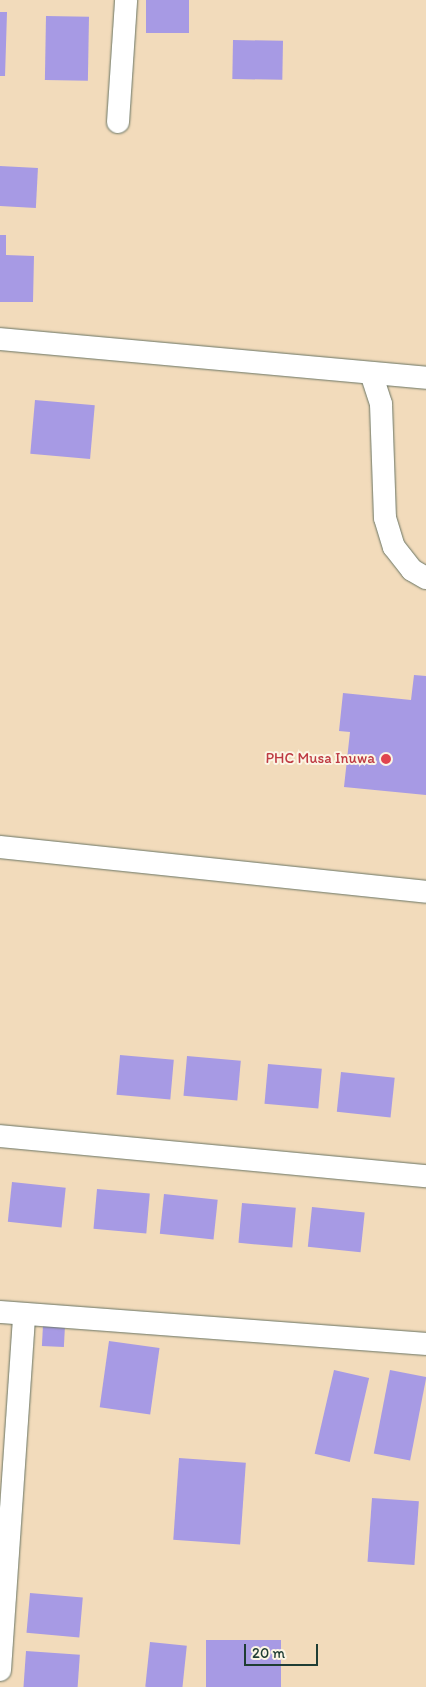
<!DOCTYPE html>
<html>
<head>
<meta charset="utf-8">
<style>
  body { margin:0 }
  #map { position:relative; width:426px; height:1687px; overflow:hidden; background:#f2dbbb; font-family:Itim,sans-serif }
  div>[style] { position:absolute }
  .building>* { inset:0; background:#a79ae4; transform-origin:0 0 }
  .roads { filter:drop-shadow(0 0 1px #697463) drop-shadow(0 0 1px #697463) }
  .street>* { height:22px; margin:-11px; padding:0 11px; transform-origin:11px; border-radius:11px; background:#fff }
  .dots>* { width:14px; height:14px; translate:-50% -50%; box-sizing:border-box; border:2px solid #fcf5e5; border-radius:50% }
  span { translate:-50% -50%; white-space:nowrap; text-align:center; line-height:1.15; -webkit-text-stroke:4px #fcf5e5; paint-order:stroke }
  .health-label { font-size:15px; color:#be3a42 }
  .right { translate:-100% -50%; text-align:right }
  .scale { position:absolute; left:244px; top:1644px; width:74px; height:22px; box-sizing:border-box; border:2px solid #1f3d34; border-top:0; padding-left:6px; font-size:15px; line-height:18px; white-space:nowrap; color:#1f3d34; -webkit-text-stroke:4px #fcf5e5; paint-order:stroke }
</style>
</head>
<body>
<div id="map">
  <div class="building">
    <div style="left:146px;top:0;width:43px;height:33px"></div>
    <div style="clip-path:polygon(0 12px,7px 12px,5px 76px,0 76px)"></div>
    <div style="left:46px;top:16px;width:43px;height:64px;rotate:1deg"></div>
    <div style="left:233px;top:40px;width:50px;height:39px;rotate:1deg"></div>
    <div style="left:0;top:166px;width:38px;height:40px;rotate:3deg"></div>
    <div style="clip-path:polygon(0 235px,6px 235px,6px 255px,34px 256px,33px 302px,0 302px)"></div>
    <div style="left:35px;top:400px;width:60px;height:54px;rotate:5deg"></div>
    <div style="clip-path:polygon(414px 675px,426px 676px,426px 795px,344px 787px,350px 732px,339px 731px,343px 693px,411px 700px)"></div>
    <div style="left:120px;top:1055px;width:54px;height:40px;rotate:5deg"></div>
    <div style="left:187px;top:1056px;width:54px;height:40px;rotate:5deg"></div>
    <div style="left:268px;top:1064px;width:54px;height:40px;rotate:5deg"></div>
    <div style="left:341px;top:1072px;width:54px;height:40px;rotate:6deg"></div>
    <div style="left:12px;top:1182px;width:54px;height:40px;rotate:6deg"></div>
    <div style="left:97px;top:1189px;width:53px;height:40px;rotate:5deg"></div>
    <div style="left:164px;top:1194px;width:54px;height:40px;rotate:6deg"></div>
    <div style="left:242px;top:1203px;width:54px;height:40px;rotate:5deg"></div>
    <div style="left:312px;top:1207px;width:53px;height:40px;rotate:6deg"></div>
    <div style="left:43px;top:1325px;width:22px;height:21px;rotate:3deg"></div>
    <div style="left:109px;top:1341px;width:51px;height:67px;rotate:8deg"></div>
    <div style="left:334px;top:1370px;width:36px;height:86px;rotate:13deg"></div>
    <div style="left:390px;top:1370px;width:37px;height:85px;rotate:11deg"></div>
    <div style="left:179px;top:1458px;width:67px;height:82px;rotate:4deg"></div>
    <div style="left:372px;top:1498px;width:47px;height:64px;rotate:4deg"></div>
    <div style="left:30px;top:1593px;width:53px;height:40px;rotate:5deg"></div>
    <div style="left:206px;top:1640px;width:75px;height:47px"></div>
    <div style="left:150px;top:1642px;width:37px;height:45px;rotate:6deg"></div>
    <div style="left:26px;top:1651px;width:54px;height:36px;rotate:4deg"></div>
  </div>
  <div class="roads">
    <div class="street">
      <div style="left:118px;top:122px;width:122px;rotate:-86.2deg"></div>
      <div style="left:0;top:339px;width:428px;rotate:5.2deg"></div>
      <div style="left:371px;top:373px;width:33px;rotate:72deg"></div>
      <div style="left:381px;top:404px;width:114px;rotate:88deg"></div>
      <div style="left:385px;top:518px;width:30px;rotate:73deg"></div>
      <div style="left:394px;top:547px;width:29px;rotate:52deg"></div>
      <div style="left:412px;top:570px;width:16px;rotate:30deg"></div>
      <div style="left:0;top:847px;width:428px;rotate:6deg"></div>
      <div style="left:0;top:1136px;width:428px;rotate:5.4deg"></div>
      <div style="left:0;top:1312px;width:427px;rotate:4.3deg"></div>
      <div style="left:0;top:1670px;width:356px;rotate:-86.1deg"></div>
    </div>
  </div>
  <div class="dots">
    <div style="left:386px;top:759px;background:#e0444e"></div>
  </div>
  <div class="health-label">
    <span class="right" style="left:375px;top:759px">PHC Musa Inuwa</span>
  </div>
  <div class="scale">20 m</div>
</div>
</body>
</html>
